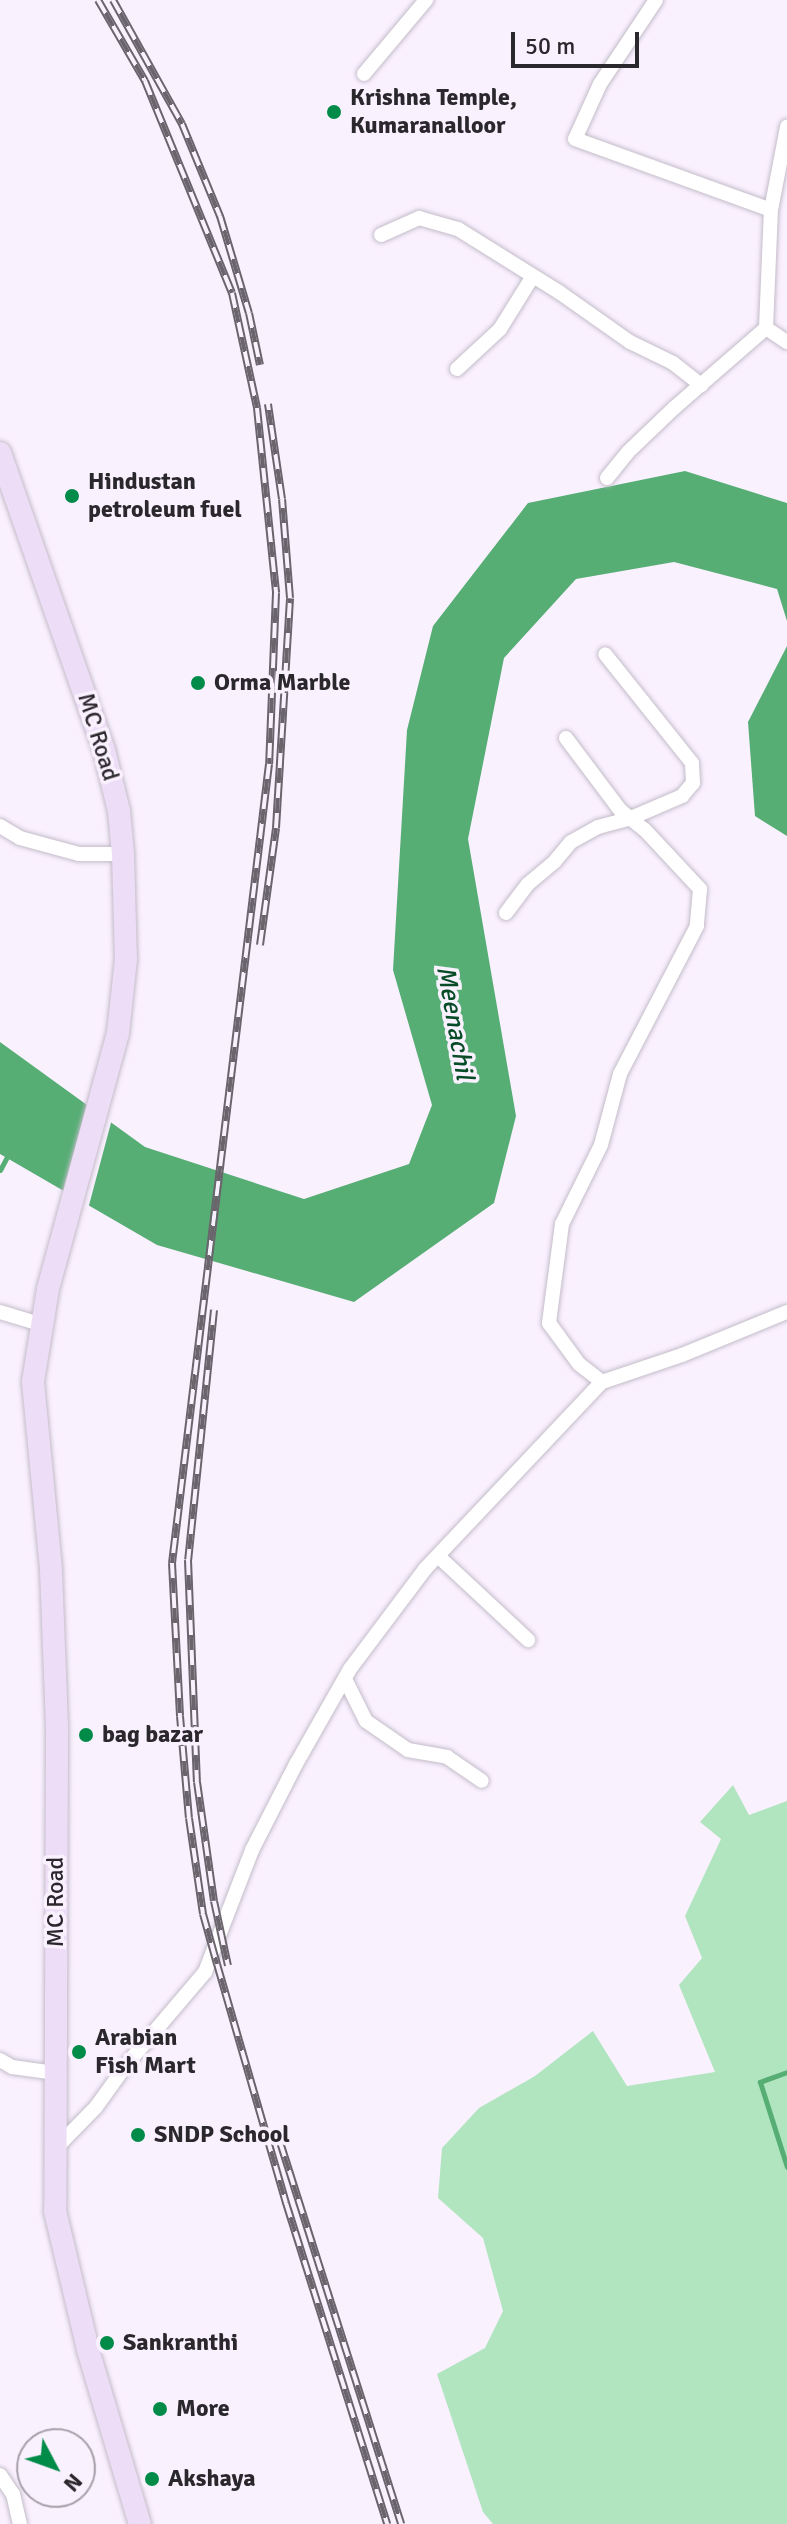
<!DOCTYPE html>
<html>
<head>
<meta charset="utf-8">
<style>
  body { margin:0 }
  #map { position:relative; width:787px; height:2524px; overflow:hidden; background:#faf1ff; font-family:Signika,sans-serif }
  div>[style] { position:absolute }
  .green>* { inset:0; background:#b1e5bf }
  .water>* { inset:0; background:#57ae75 }
  .pier>* { inset:0; background:#faf1ff }
  .stream>* { height:5px; margin:-2.5px; padding:0 2.5px; transform-origin:2.5px; border-radius:2.5px; background:#57ae75 }
  .roads { filter:drop-shadow(0 0 2px #c4bcc9) drop-shadow(0 0 2px #c4bcc9) }
  .street>* { height:14px; margin:-7px; padding:0 7px; transform-origin:7px; border-radius:7px; background:#fff }
  .primary>* { height:22px; margin:-11px; padding:0 11px; transform-origin:11px; border-radius:11px; background:#edddf7 }
  .rail>* { height:8px; margin-top:-4px; transform-origin:0; background:repeating-linear-gradient(90deg,#faf1ff 0 15px,#6a656d 0 30px); box-sizing:border-box; border-block:2px solid #6a656d }
  .dots>* { width:22px; height:22px; translate:-50% -50%; box-sizing:border-box; border:4px solid #faf1ff; border-radius:50% }
  span { translate:-50% -50%; white-space:nowrap; text-align:center; line-height:1.15; -webkit-text-stroke:7px #faf1ff; paint-order:stroke }
  .poi-label { font-size:24px; color:#2b282d; font-weight:700 }
  .left { translate:0 -50%; text-align:left }
  .street-label { font-size:24px; color:#2b282d }
  .water-label { font-size:26px; color:#084c27; font-style:italic }
  .north { position:absolute; left:16px; top:2428px; width:80px; height:80px; box-sizing:border-box; background:#faf1ff; border:2px solid #a7a1ab; border-radius:50%; rotate:131deg; font-size:22px; font-weight:700; line-height:32px; text-align:center; color:#2b282d }
  .north::after { content:''; display:block; margin:auto; width:28px; height:36px; background:#008b48; clip-path:polygon(50% 0,100% 100%,50% 72%,0 100%) }
  .scale { position:absolute; left:511px; top:32px; width:128px; height:36px; box-sizing:border-box; border:4px solid #2b282d; border-top:0; padding-left:10px; font-size:24px; line-height:28px; white-space:nowrap; color:#2b282d; -webkit-text-stroke:6px #faf1ff; paint-order:stroke }
</style>
</head>
<body>
<div id="map">
  <div class="green">
    <div style="clip-path:polygon(733px 1785px,749px 1815px,787px 1801px,787px 2524px,493px 2524px,483px 2512px,437px 2374px,485px 2348px,503px 2311px,483px 2238px,438px 2198px,442px 2148px,479px 2108px,535px 2076px,593px 2031px,627px 2086px,715px 2072px,679px 1985px,702px 1958px,685px 1916px,721px 1839px,700px 1822px)"></div>
  </div>
  <div class="water">
    <div style="clip-path:polygon(685px 471px,787px 503px,787px 621px,777px 589px,674px 562px,576px 579px,504px 658px,468px 839px,516px 1116px,494px 1203px,354px 1302px,157px 1245px,0 1154px,0 1042px,145px 1147px,304px 1199px,409px 1164px,432px 1105px,393px 970px,407px 730px,433px 626px,528px 503px)"></div>
    <div style="clip-path:polygon(787px 646px,787px 836px,755px 816px,748px 722px)"></div>
  </div>
  <div class="pier">
    <div style="clip-path:polygon(88px 1100px,112px 1119px,88px 1209px,62px 1195px)"></div>
  </div>
  <div class="stream">
    <div style="left:0;top:1170px;width:19px;rotate:-62deg"></div>
    <div style="left:787px;top:2072px;width:29px;rotate:160deg"></div>
    <div style="left:760px;top:2082px;width:89px;rotate:72.4deg"></div>
  </div>
  <div class="roads">
    <div class="street">
      <div style="left:656px;top:0;width:101px;rotate:123.7deg"></div>
      <div style="left:600px;top:84px;width:60px;rotate:114.4deg"></div>
      <div style="left:575px;top:139px;width:208px;rotate:19.9deg"></div>
      <div style="left:364px;top:74px;width:97px;rotate:-50deg"></div>
      <div style="left:381px;top:235px;width:42px;rotate:-24.1deg"></div>
      <div style="left:419px;top:218px;width:41px;rotate:15.8deg"></div>
      <div style="left:458px;top:229px;width:119px;rotate:32deg"></div>
      <div style="left:559px;top:292px;width:87px;rotate:35.2deg"></div>
      <div style="left:630px;top:342px;width:48px;rotate:26deg"></div>
      <div style="left:673px;top:363px;width:36px;rotate:38deg"></div>
      <div style="left:766px;top:328px;width:118px;rotate:-87.6deg"></div>
      <div style="left:771px;top:210px;width:85px;rotate:-79.1deg"></div>
      <div style="left:457px;top:369px;width:59px;rotate:-42.9deg"></div>
      <div style="left:500px;top:329px;width:62px;rotate:-58.1deg"></div>
      <div style="left:607px;top:478px;width:33px;rotate:-51deg"></div>
      <div style="left:628px;top:452px;width:64px;rotate:-43.7deg"></div>
      <div style="left:674px;top:408px;width:122px;rotate:-41deg"></div>
      <div style="left:766px;top:328px;width:25px;rotate:34deg"></div>
      <div style="left:566px;top:738px;width:90px;rotate:53.1deg"></div>
      <div style="left:620px;top:810px;width:32px;rotate:39deg"></div>
      <div style="left:645px;top:830px;width:81px;rotate:47deg"></div>
      <div style="left:700px;top:889px;width:37px;rotate:95deg"></div>
      <div style="left:697px;top:926px;width:167px;rotate:117.5deg"></div>
      <div style="left:620px;top:1074px;width:73px;rotate:105deg"></div>
      <div style="left:601px;top:1145px;width:88px;rotate:116.3deg"></div>
      <div style="left:562px;top:1224px;width:100px;rotate:97.5deg"></div>
      <div style="left:549px;top:1323px;width:51px;rotate:53.8deg"></div>
      <div style="left:579px;top:1364px;width:29px;rotate:38deg"></div>
      <div style="left:0;top:826px;width:23px;rotate:31deg"></div>
      <div style="left:20px;top:838px;width:61px;rotate:15.2deg"></div>
      <div style="left:79px;top:854px;width:44px"></div>
      <div style="left:506px;top:913px;width:36px;rotate:-53deg"></div>
      <div style="left:528px;top:884px;width:35px;rotate:-40deg"></div>
      <div style="left:555px;top:861px;width:25px;rotate:-50deg"></div>
      <div style="left:571px;top:842px;width:31px;rotate:-29deg"></div>
      <div style="left:598px;top:827px;width:34px;rotate:-15deg"></div>
      <div style="left:631px;top:818px;width:56px;rotate:-23.3deg"></div>
      <div style="left:682px;top:796px;width:17px;rotate:-50deg"></div>
      <div style="left:693px;top:783px;width:20px;rotate:-93deg"></div>
      <div style="left:692px;top:763px;width:139px;rotate:-128.6deg"></div>
      <div style="left:0;top:1312px;width:42px;rotate:16.7deg"></div>
      <div style="left:439px;top:1557px;width:122px;rotate:43deg"></div>
      <div style="left:345px;top:1679px;width:47px;rotate:63.4deg"></div>
      <div style="left:366px;top:1721px;width:51px;rotate:34.6deg"></div>
      <div style="left:408px;top:1750px;width:40px;rotate:10deg"></div>
      <div style="left:447px;top:1757px;width:42px;rotate:34.4deg"></div>
      <div style="left:0;top:2060px;width:14px;rotate:30deg"></div>
      <div style="left:12px;top:2067px;width:43px;rotate:7.9deg"></div>
      <div style="left:54px;top:2150px;width:60px;rotate:-45.7deg"></div>
      <div style="left:96px;top:2107px;width:53px;rotate:-54.2deg"></div>
      <div style="left:127px;top:2064px;width:121px;rotate:-49.7deg"></div>
      <div style="left:205px;top:1972px;width:131px;rotate:-68.9deg"></div>
      <div style="left:252px;top:1850px;width:97px;rotate:-62.9deg"></div>
      <div style="left:296px;top:1764px;width:109px;rotate:-60.4deg"></div>
      <div style="left:350px;top:1669px;width:125px;rotate:-53.1deg"></div>
      <div style="left:425px;top:1569px;width:257px;rotate:-46.6deg"></div>
      <div style="left:602px;top:1382px;width:84px;rotate:-18.6deg"></div>
      <div style="left:682px;top:1355px;width:113px;rotate:-22.3deg"></div>
      <div style="left:0;top:2475px;width:23px;rotate:56deg"></div>
      <div style="left:13px;top:2494px;width:31px;rotate:77deg"></div>
    </div>
    <div class="primary">
      <div style="left:0;top:453px;width:315px;rotate:70.7deg"></div>
      <div style="left:104px;top:750px;width:63px;rotate:76.2deg"></div>
      <div style="left:119px;top:811px;width:43px;rotate:84.7deg"></div>
      <div style="left:123px;top:854px;width:105px;rotate:88.4deg"></div>
      <div style="left:126px;top:959px;width:74px;rotate:96.2deg"></div>
      <div style="left:118px;top:1033px;width:265px;rotate:105.3deg"></div>
      <div style="left:48px;top:1289px;width:94px;rotate:99.2deg"></div>
      <div style="left:33px;top:1382px;width:189px;rotate:84.5deg"></div>
      <div style="left:51px;top:1570px;width:157px;rotate:87.8deg"></div>
      <div style="left:57px;top:1727px;width:484px;rotate:90.2deg"></div>
      <div style="left:55px;top:2211px;width:143px;rotate:76.6deg"></div>
      <div style="left:88px;top:2350px;width:182px;rotate:73.4deg"></div>
    </div>
  </div>
  <div class="rail">
    <div style="left:98px;top:0;width:94px;rotate:59.9deg"></div>
    <div style="left:145px;top:81px;width:229px;rotate:67.7deg"></div>
    <div style="left:232px;top:293px;width:118px;rotate:77.7deg"></div>
    <div style="left:257px;top:408px;width:186px;rotate:84.1deg"></div>
    <div style="left:276px;top:593px;width:171px;rotate:92.3deg"></div>
    <div style="left:269px;top:764px;width:805px;rotate:96.92deg"></div>
    <div style="left:172px;top:1563px;width:153px;rotate:87deg"></div>
    <div style="left:180px;top:1716px;width:102px;rotate:85deg"></div>
    <div style="left:189px;top:1818px;width:97px;rotate:81.7deg"></div>
    <div style="left:203px;top:1914px;width:52px;rotate:74.4deg"></div>
    <div style="left:217px;top:1964px;width:249px;rotate:73.9deg"></div>
    <div style="left:286px;top:2203px;width:337px;rotate:72.5deg"></div>
    <div style="left:113px;top:0;width:142px;rotate:60.9deg"></div>
    <div style="left:182px;top:124px;width:100px;rotate:67.6deg"></div>
    <div style="left:220px;top:216px;width:101px;rotate:73.4deg"></div>
    <div style="left:249px;top:313px;width:53px;rotate:78.1deg"></div>
    <div style="left:260px;top:945px;width:118px;rotate:-82.2deg"></div>
    <div style="left:276px;top:828px;width:230px;rotate:-86.5deg"></div>
    <div style="left:290px;top:598px;width:99px;rotate:-94.6deg"></div>
    <div style="left:282px;top:499px;width:96px;rotate:-98.4deg"></div>
    <div style="left:214px;top:1310px;width:251px;rotate:95.9deg"></div>
    <div style="left:188px;top:1560px;width:222px;rotate:87.7deg"></div>
    <div style="left:197px;top:1782px;width:120px;rotate:81.9deg"></div>
    <div style="left:214px;top:1901px;width:66px;rotate:77.8deg"></div>
    <div style="left:280px;top:2142px;width:401px;rotate:72.4deg"></div>
  </div>
  <div class="dots">
    <div style="left:334px;top:112px;background:#008b48"></div>
    <div style="left:72px;top:496px;background:#008b48"></div>
    <div style="left:198px;top:683px;background:#008b48"></div>
    <div style="left:86px;top:1735px;background:#008b48"></div>
    <div style="left:79px;top:2052px;background:#008b48"></div>
    <div style="left:138px;top:2135px;background:#008b48"></div>
    <div style="left:107px;top:2343px;background:#008b48"></div>
    <div style="left:160px;top:2409px;background:#008b48"></div>
    <div style="left:152px;top:2479px;background:#008b48"></div>
  </div>
  <div class="poi-label">
    <span class="left" style="left:350px;top:112px">Krishna Temple,<br>Kumaranalloor</span>
    <span class="left" style="left:88px;top:496px">Hindustan<br>petroleum fuel</span>
    <span class="left" style="left:214px;top:683px">Orma Marble</span>
    <span class="left" style="left:102px;top:1735px">bag bazar</span>
    <span class="left" style="left:95px;top:2052px">Arabian<br>Fish Mart</span>
    <span class="left" style="left:154px;top:2135px">SNDP School</span>
    <span class="left" style="left:123px;top:2343px">Sankranthi</span>
    <span class="left" style="left:176px;top:2409px">More</span>
    <span class="left" style="left:168px;top:2479px">Akshaya</span>
  </div>
  <div class="street-label">
    <span style="left:98px;top:737px;rotate:73deg">MC Road</span>
    <span style="left:56px;top:1902px;rotate:-90deg">MC Road</span>
  </div>
  <div class="water-label">
    <span style="left:454px;top:1023px;rotate:80deg">Meenachil</span>
  </div>
  <div class="north">N</div>
  <div class="scale">50 m</div>
</div>
</body>
</html>
